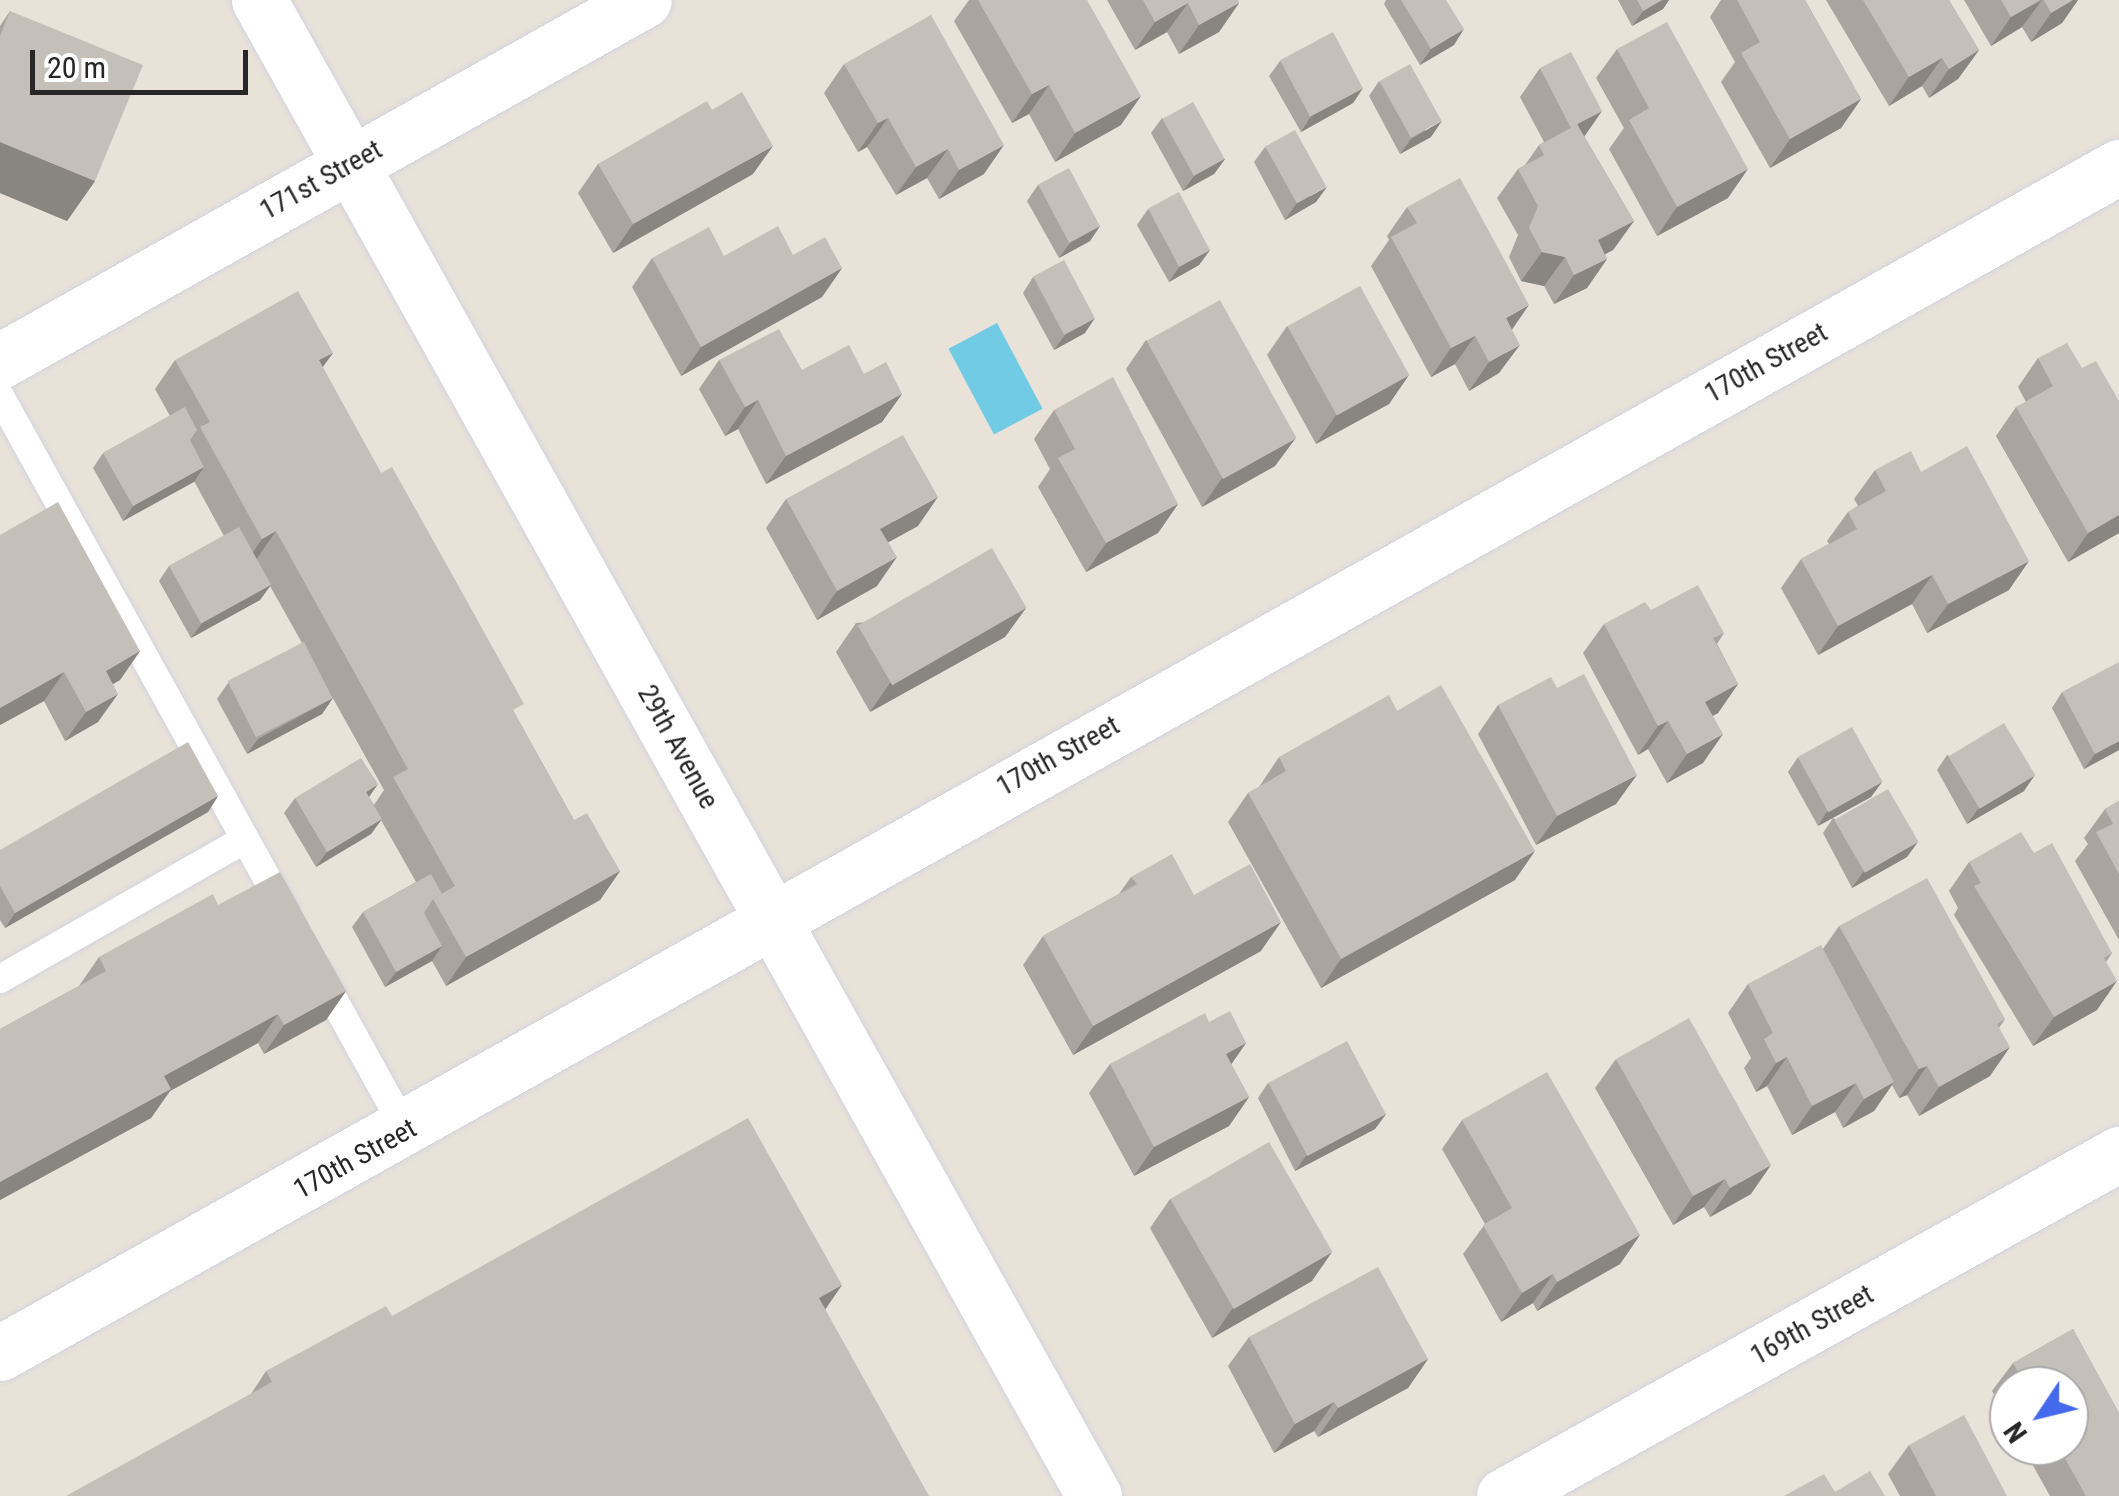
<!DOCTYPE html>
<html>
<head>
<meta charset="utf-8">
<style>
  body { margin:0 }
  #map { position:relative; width:2119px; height:1496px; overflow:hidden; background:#e9e2d9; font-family:"Roboto Condensed",sans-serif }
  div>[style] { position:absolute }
  .water>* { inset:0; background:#72cbe5; transform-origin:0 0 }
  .roads { filter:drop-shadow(0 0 2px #cfd3df) drop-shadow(0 0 2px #cfd3df) }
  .lane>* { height:28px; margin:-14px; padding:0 14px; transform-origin:14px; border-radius:14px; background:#fff }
  .street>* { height:55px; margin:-27.5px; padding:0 27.5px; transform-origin:27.5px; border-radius:27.5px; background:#fff }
  .wall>* { inset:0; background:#a9a49f }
  .shaded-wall>* { inset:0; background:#898682 }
  .building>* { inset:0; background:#c4bfb9; transform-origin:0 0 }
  span { translate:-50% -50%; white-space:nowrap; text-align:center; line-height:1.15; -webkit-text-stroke:8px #fff; paint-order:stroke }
  .street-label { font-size:28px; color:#272727 }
  .north { position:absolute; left:1989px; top:1366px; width:100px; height:100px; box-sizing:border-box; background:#fff; border:2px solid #a9a9a9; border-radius:50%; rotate:235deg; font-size:28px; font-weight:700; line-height:40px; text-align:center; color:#272727 }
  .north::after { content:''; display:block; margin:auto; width:35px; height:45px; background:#4369ec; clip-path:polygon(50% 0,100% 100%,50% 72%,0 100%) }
  .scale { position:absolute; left:30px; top:50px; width:218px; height:45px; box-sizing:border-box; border:5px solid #272727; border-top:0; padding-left:12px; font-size:30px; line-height:35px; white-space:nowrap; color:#272727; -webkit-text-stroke:8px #fff; paint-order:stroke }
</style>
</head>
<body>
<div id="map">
  <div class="water">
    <div style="left:997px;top:323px;width:97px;height:55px;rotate:62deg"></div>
  </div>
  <div class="roads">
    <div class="lane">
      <div style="left:0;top:396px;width:589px;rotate:61.04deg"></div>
      <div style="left:320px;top:975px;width:178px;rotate:61.1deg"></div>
      <div style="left:0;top:979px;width:282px;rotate:-29.7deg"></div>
    </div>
    <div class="street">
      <div style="left:259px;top:0;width:1713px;rotate:60.83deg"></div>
      <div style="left:0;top:361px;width:738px;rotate:-29.27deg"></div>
      <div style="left:0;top:1353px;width:2428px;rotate:-29.24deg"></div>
      <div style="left:1504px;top:1496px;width:704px;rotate:-29.08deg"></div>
    </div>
  </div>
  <div class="wall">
    <div style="clip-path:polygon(969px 0,1087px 0,1121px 125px,1055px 162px,1029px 114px,1012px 123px,954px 21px)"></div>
    <div style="clip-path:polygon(1107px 0,1238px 0,1239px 3px,1219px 32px,1179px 54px,1167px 32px,1135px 50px)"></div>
    <div style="clip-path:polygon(1386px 0,1446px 0,1454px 45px,1420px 65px,1384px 4px)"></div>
    <div style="clip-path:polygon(1618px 0,1669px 0,1663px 9px,1632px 26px)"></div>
    <div style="clip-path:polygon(1721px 0,1805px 0,1861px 99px,1841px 128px,1770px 168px,1721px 82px,1735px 62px,1710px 17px)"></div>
    <div style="clip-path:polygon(1826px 0,1949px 0,1979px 50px,1958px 79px,1929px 98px,1922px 86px,1889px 106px)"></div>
    <div style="clip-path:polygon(1964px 0,2078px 0,2062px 23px,2031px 42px,2022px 27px,1991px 46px)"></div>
    <div style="clip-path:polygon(10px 11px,95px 181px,67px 221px,0 193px,0 26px)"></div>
    <div style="clip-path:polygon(1617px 49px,1728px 198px,1657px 236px,1609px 149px,1624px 128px,1596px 78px)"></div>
    <div style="clip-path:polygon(1280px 61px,1363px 88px,1353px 103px,1301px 132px,1269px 76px)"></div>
    <div style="clip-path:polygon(844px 64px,984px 174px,939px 199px,927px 178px,896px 195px,867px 147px,858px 152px,824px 93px)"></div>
    <div style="clip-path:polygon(1540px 68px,1584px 136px,1634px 221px,1613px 250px,1605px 254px,1607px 259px,1587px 288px,1554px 304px,1544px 286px,1521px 281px,1509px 257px,1518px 235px,1497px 198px,1518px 169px,1525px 165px,1539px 145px,1544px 142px,1520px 97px)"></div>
    <div style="clip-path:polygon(1379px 81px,1431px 137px,1400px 154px,1369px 96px)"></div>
    <div style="clip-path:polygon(712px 110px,753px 174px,613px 253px,578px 193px,598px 164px)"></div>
    <div style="clip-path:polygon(1162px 118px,1225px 159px,1214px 174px,1183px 191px,1151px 133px)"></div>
    <div style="clip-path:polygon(1265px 147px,1316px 202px,1285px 220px,1254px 162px)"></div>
    <div style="clip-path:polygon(1038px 185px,1100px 226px,1090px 241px,1059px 258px,1027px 201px)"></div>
    <div style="clip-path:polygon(1407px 207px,1512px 330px,1499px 373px,1469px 391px,1455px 364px,1431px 377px,1371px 266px,1389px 240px,1387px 236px)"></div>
    <div style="clip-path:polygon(1148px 209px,1210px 250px,1199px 265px,1169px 282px,1137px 225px)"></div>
    <div style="clip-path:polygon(793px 255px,842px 268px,822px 297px,681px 376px,632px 287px,652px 258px)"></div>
    <div style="clip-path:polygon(1033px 277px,1085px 333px,1054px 350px,1023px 293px)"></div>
    <div style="clip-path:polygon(1287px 326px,1409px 375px,1389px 404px,1316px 444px,1267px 355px)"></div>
    <div style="clip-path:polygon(1146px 340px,1275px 466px,1202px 507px,1126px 369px)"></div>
    <div style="clip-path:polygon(333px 353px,322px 367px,574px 820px,620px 871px,600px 900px,446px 986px,432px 961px,385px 987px,352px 927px,363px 912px,416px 882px,381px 820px,371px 834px,316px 867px,284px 813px,295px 798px,369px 797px,374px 805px,384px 790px,330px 693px,333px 698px,322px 714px,247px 754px,217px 699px,228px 683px,302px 643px,270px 586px,260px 600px,191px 638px,159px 581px,169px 566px,224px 536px,194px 481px,123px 521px,93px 468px,103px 453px,170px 416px,155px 389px,175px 360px)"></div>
    <div style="clip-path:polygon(2038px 358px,2082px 368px,2119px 401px,2119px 533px,2068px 562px,1996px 436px,2016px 407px,2026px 402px,2018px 387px)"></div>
    <div style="clip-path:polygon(719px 360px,802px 370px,864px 374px,902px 394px,882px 422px,766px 484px,738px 429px,725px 436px,699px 389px)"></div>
    <div style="clip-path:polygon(1054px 410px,1178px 504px,1158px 533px,1086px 572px,1038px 487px,1050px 469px,1034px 439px)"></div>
    <div style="clip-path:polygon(1875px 470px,1921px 472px,2009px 590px,1927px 633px,1912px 604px,1818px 655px,1781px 588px,1801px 559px,1829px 544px,1827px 541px,1848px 512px,1858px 506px,1854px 499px)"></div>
    <div style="clip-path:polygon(786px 499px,918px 526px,888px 542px,877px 586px,817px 620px,766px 528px)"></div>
    <div style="clip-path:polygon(0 535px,140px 651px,120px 680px,113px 684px,98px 722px,65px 741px,44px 701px,0 725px)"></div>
    <div style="clip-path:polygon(1026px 608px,1005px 637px,870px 712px,836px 652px,856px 623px)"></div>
    <div style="clip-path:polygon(1651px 610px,1724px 633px,1717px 644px,1738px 684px,1718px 713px,1713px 716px,1703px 763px,1667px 783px,1648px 749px,1638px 755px,1583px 653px,1604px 624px)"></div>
    <div style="clip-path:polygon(2062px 692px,2119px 750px,2084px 769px,2052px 708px)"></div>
    <div style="clip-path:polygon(1498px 705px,1616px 804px,1536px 845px,1478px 734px)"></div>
    <div style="clip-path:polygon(1397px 711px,1515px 880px,1321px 988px,1228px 822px,1248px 793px,1259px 787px,1279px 757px)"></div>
    <div style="clip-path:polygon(1947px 755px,2024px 791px,1967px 824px,1937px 770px)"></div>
    <div style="clip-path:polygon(1798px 757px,1882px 782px,1871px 797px,1818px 826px,1788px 772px)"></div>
    <div style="clip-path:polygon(218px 796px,208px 812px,5px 928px,0 920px,0 850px)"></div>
    <div style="clip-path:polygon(2119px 801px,2119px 940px,2075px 861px,2088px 844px,2084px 838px,2105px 809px)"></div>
    <div style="clip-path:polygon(1833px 818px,1907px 857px,1852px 888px,1823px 833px)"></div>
    <div style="clip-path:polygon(2034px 853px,2112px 953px,2106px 962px,2097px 1010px,2033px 1046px,1954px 915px,1958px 908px,1949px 891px,1969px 862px)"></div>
    <div style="clip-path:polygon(1131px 877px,1194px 895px,1261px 951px,1073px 1055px,1023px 965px,1043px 936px,1119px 894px)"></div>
    <div style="clip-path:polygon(218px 905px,346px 991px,326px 1020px,264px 1054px,258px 1043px,170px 1091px,151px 1118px,0 1200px,0 1029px,79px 986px,99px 957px)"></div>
    <div style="clip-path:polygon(1839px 926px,2005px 1019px,1999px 1028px,1990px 1076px,1919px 1116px,1907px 1095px,1899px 1098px,1892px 1085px,1874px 1111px,1843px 1128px,1835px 1112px,1792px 1135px,1767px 1086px,1756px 1092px,1744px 1068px,1751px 1058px,1728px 1013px,1748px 984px,1823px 949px)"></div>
    <div style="clip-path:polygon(1209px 1022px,1246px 1043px,1231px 1064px,1249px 1097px,1229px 1126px,1134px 1176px,1089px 1093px,1110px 1064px)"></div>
    <div style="clip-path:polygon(1616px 1059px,1751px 1194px,1710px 1217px,1704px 1207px,1673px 1225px,1595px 1088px)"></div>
    <div style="clip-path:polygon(1268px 1083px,1386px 1114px,1375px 1129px,1295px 1171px,1258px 1098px)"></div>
    <div style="clip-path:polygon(1462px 1120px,1640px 1235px,1620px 1264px,1537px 1311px,1533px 1303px,1501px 1322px,1463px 1254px,1485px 1224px,1442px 1149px)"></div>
    <div style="clip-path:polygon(1170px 1199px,1312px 1281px,1212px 1338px,1150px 1228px)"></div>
    <div style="clip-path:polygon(842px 1285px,825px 1310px,251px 1394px,266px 1371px,392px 1316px)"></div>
    <div style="clip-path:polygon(2073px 1329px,2119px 1413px,2119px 1496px,2050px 1496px,2022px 1446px,2069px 1446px,2069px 1386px,2009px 1386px,2009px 1422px,1992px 1391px,2013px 1363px)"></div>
    <div style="clip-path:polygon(1249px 1337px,1428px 1359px,1408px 1388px,1318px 1437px,1314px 1431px,1274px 1453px,1228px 1366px)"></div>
    <div style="clip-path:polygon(1909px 1445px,2007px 1496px,1900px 1496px,1888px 1474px)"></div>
  </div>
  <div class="shaded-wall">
    <div style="clip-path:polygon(1662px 0,1669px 0,1663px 9px,1632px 26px,1643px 11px)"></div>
    <div style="clip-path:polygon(2042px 0,2022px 27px,1991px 46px,2011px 17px)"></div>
    <div style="clip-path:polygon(2073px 0,2078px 0,2062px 23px,2031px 42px,2051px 13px)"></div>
    <div style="clip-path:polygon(1188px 3px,1167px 32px,1135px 50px,1155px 22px)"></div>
    <div style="clip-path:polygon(1239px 3px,1219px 32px,1179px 54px,1199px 25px)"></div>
    <div style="clip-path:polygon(1464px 29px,1454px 45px,1420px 65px,1431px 49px)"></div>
    <div style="clip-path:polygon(1979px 50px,1958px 79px,1929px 98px,1949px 69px)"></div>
    <div style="clip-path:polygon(1942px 58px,1922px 86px,1889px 106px,1909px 77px)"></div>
    <div style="clip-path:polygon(1049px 85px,1029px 114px,1012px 123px,1032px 94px)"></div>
    <div style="clip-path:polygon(1363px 88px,1353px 103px,1301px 132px,1311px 116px)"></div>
    <div style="clip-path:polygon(1141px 96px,1121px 125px,1055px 162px,1075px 133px)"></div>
    <div style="clip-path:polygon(1861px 99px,1841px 128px,1770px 168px,1790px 139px)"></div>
    <div style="clip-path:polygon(1602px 111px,1582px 140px,1577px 124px)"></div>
    <div style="clip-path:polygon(888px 118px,867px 147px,858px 152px,878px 123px)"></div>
    <div style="clip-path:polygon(1442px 121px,1431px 137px,1400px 154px,1411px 139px)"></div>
    <div style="clip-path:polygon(0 142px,95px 181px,67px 221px,0 193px)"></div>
    <div style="clip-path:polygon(1004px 145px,984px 174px,939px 199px,959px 170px)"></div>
    <div style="clip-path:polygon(773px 146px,753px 174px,613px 253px,633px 224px)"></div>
    <div style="clip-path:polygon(948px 149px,927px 178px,896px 195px,916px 167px)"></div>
    <div style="clip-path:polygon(1225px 159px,1214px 174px,1183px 191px,1194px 176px)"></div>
    <div style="clip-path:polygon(1748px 169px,1728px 198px,1657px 236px,1677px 207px)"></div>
    <div style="clip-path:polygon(1327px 187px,1316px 202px,1285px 220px,1296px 204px)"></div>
    <div style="clip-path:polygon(1634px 221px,1613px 250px,1578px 269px,1598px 240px)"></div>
    <div style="clip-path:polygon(1100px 226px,1090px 241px,1059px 258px,1070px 243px)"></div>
    <div style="clip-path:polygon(1210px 250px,1199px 265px,1169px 282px,1179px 267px)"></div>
    <div style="clip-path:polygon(1542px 252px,1565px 257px,1544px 286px,1521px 281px)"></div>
    <div style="clip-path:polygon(1607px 259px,1587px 288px,1554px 304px,1574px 275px)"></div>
    <div style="clip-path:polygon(842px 268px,822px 297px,681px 376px,701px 347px)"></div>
    <div style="clip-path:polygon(1529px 305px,1509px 334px,1506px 318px)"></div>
    <div style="clip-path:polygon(1095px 318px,1085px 333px,1054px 350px,1065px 335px)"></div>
    <div style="clip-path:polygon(1475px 336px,1455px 364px,1431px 377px,1451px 348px)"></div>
    <div style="clip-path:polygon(1520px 345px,1499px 373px,1469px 391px,1489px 362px)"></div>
    <div style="clip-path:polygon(333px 353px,312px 382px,319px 360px)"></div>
    <div style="clip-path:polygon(1409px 375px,1389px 404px,1316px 444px,1336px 415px)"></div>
    <div style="clip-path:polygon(902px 394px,882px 422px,766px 484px,786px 456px)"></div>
    <div style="clip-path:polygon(758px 400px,738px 429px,725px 436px,745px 407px)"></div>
    <div style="clip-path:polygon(1296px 438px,1275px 466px,1202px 507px,1222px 478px)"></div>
    <div style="clip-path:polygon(204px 467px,194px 482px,123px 521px,133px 506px)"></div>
    <div style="clip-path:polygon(938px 497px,918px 526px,860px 558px,880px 529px)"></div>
    <div style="clip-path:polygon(1178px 504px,1158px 533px,1086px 572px,1106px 543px)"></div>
    <div style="clip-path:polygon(2119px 515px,2119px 533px,2068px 562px,2088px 533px)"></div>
    <div style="clip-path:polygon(276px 531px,256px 560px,242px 568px,262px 539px)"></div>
    <div style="clip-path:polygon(897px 557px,877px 586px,817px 620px,837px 591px)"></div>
    <div style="clip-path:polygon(2029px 561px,2009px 590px,1927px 633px,1948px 604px)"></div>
    <div style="clip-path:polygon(1932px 575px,1912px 604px,1818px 655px,1838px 626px)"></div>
    <div style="clip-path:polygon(271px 585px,260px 600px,191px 638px,202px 623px)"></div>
    <div style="clip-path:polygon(1026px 608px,1005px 637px,870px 712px,890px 683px)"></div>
    <div style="clip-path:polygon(140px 651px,120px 680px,85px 700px,106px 671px)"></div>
    <div style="clip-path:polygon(64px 672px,44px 701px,0 725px,0 708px)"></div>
    <div style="clip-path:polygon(1738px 684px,1718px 713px,1684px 730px,1705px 702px)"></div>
    <div style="clip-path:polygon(118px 694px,98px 722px,65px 741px,86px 712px)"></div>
    <div style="clip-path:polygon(333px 698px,322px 714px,247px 754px,258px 739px)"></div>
    <div style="clip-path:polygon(1668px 721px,1648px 749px,1638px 755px,1658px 726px)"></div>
    <div style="clip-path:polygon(1723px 734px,1703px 763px,1667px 783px,1687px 754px)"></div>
    <div style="clip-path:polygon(2119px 741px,2119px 750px,2084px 769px,2095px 754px)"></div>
    <div style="clip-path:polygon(1637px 775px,1616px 804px,1536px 845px,1557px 816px)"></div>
    <div style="clip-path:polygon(2035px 775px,2024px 791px,1967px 824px,1978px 809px)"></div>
    <div style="clip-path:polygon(1882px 782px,1871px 797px,1818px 826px,1828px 810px)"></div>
    <div style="clip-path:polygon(378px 784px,367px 800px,366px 792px)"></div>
    <div style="clip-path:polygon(218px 796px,208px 812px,5px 928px,15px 913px)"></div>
    <div style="clip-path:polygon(382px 819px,371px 834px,316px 867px,327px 852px)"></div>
    <div style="clip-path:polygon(1918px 842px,1907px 857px,1852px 888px,1863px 872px)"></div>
    <div style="clip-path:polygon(1535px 851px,1515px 880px,1321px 988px,1341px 959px)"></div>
    <div style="clip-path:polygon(620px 871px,600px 900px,446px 986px,466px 957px)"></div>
    <div style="clip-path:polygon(1281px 922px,1261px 951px,1073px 1055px,1093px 1026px)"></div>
    <div style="clip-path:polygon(442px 946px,432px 961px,385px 987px,396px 972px)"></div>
    <div style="clip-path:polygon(2117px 981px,2097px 1010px,2033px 1046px,2054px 1017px)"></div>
    <div style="clip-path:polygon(346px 991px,326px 1020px,264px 1054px,284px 1025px)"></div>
    <div style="clip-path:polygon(278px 1014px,258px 1043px,170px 1091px,151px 1118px,0 1200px,0 1182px,164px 1076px)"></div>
    <div style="clip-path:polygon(1246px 1043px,1226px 1072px,1226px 1054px)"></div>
    <div style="clip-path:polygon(2010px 1047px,1990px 1076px,1919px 1116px,1939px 1087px)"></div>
    <div style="clip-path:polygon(1787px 1057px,1767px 1086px,1756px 1092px,1776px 1063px)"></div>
    <div style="clip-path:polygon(1927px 1066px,1907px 1095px,1899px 1098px,1919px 1069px)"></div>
    <div style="clip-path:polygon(1894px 1082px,1874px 1111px,1843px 1128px,1864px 1099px)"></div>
    <div style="clip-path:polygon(1856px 1083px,1835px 1112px,1792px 1135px,1812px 1106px)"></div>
    <div style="clip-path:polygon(1249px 1097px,1229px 1126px,1134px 1176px,1154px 1147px)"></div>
    <div style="clip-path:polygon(1386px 1114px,1375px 1129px,1295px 1171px,1306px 1156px)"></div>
    <div style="clip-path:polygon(1771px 1165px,1751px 1194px,1710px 1217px,1730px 1188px)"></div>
    <div style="clip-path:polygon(1725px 1179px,1704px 1207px,1673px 1225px,1693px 1196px)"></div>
    <div style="clip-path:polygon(1640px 1235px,1620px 1264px,1537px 1311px,1557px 1282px)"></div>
    <div style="clip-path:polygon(1332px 1252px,1312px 1281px,1212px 1338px,1232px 1309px)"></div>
    <div style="clip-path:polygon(1553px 1274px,1533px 1303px,1501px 1322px,1522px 1293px)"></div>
    <div style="clip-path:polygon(842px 1285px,814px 1325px,819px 1298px)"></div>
    <div style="clip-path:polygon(1428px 1359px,1408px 1388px,1318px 1437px,1338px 1408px)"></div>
    <div style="clip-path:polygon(1334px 1402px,1314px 1431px,1274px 1453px,1295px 1424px)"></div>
  </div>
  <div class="building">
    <div style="clip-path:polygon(978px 0,1087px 0,1141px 96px,1075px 133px,1049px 85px,1032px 94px)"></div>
    <div style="clip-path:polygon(1143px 0,1238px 0,1239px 3px,1199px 25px,1188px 3px,1155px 22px)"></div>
    <div style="clip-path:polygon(1401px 0,1446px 0,1464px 29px,1431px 49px)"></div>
    <div style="clip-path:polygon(1637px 0,1662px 0,1643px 11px)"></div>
    <div style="clip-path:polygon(1737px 0,1805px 0,1861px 99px,1790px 139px,1741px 53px,1760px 42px)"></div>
    <div style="clip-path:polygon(1863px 0,1949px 0,1979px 50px,1949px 69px,1942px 58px,1909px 77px)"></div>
    <div style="clip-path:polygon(2001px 0,2040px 0,2011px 17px)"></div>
    <div style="clip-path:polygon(2044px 0,2073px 0,2051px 13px)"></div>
    <div style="clip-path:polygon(10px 11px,143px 65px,95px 181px,0 142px,0 36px)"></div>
    <div style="clip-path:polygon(931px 15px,1004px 145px,959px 170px,948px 149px,916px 167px,888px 118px,878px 123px,844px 64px)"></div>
    <div style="clip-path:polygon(1667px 22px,1748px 169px,1677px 207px,1629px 120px,1649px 108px,1617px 49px)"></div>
    <div style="left:1333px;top:32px;width:64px;height:60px;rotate:62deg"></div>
    <div style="clip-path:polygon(1571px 52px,1602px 111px,1577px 124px,1634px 221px,1598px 240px,1607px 259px,1574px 275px,1565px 257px,1542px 252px,1529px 228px,1538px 206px,1518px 169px,1544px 155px,1539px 145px,1571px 128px,1540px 68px)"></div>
    <div style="left:1410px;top:64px;width:65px;height:35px;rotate:61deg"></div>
    <div style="clip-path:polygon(742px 92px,773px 146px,633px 224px,598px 164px,707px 101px,712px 110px)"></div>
    <div style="left:1193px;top:102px;width:65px;height:35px;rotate:61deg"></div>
    <div style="left:1295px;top:130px;width:65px;height:34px;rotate:61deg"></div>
    <div style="left:1069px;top:168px;width:66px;height:35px;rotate:62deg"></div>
    <div style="clip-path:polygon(1460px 178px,1529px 305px,1506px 318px,1520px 345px,1489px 362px,1475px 336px,1451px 348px,1391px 237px,1417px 223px,1407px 207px)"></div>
    <div style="left:1179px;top:192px;width:66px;height:35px;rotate:62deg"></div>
    <div style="clip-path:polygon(778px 226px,793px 255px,825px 237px,842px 268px,701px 347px,652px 258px,709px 227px,724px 256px)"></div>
    <div style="left:1064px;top:260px;width:66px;height:35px;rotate:62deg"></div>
    <div style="left:1360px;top:286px;width:102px;height:83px;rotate:61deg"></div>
    <div style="clip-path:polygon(298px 291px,333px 353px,319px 360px,381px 473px,392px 467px,458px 585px,524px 704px,513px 710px,543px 765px,574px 820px,587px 813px,620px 871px,466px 957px,433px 899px,455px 886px,393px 777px,408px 769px,276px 531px,262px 539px,200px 427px,210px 422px,175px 360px)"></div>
    <div style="left:1220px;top:300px;width:158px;height:84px;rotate:61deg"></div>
    <div style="clip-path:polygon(779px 329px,802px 370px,849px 345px,864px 374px,886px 362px,902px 394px,786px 456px,758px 400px,745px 407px,719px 360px)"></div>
    <div style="clip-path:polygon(2067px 343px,2082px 368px,2096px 361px,2119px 401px,2119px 515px,2088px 533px,2016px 407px,2053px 386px,2038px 358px)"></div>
    <div style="clip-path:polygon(1113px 377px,1178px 504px,1106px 543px,1058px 458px,1075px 449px,1054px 410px)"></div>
    <div style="clip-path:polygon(185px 407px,197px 430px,190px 440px,204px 467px,133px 506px,103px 453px)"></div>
    <div style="clip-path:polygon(903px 435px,938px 497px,880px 529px,897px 557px,837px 591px,786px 499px)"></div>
    <div style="clip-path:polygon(1967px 446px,2029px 561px,1948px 604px,1932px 575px,1838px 626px,1801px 559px,1857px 529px,1848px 512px,1886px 491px,1875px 470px,1911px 451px,1921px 472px)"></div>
    <div style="clip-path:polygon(58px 502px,140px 651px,106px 671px,118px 694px,86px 712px,64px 672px,0 708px,0 535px)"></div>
    <div style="left:239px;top:527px;width:66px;height:80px;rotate:61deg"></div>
    <div style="left:992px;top:548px;width:69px;height:155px;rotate:60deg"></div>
    <div style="clip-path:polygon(1698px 585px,1724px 633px,1713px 638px,1738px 684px,1705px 702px,1723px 734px,1687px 754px,1668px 721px,1658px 726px,1604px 624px,1645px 602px,1651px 610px)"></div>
    <div style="left:304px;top:642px;width:63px;height:86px;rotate:63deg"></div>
    <div style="clip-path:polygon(2119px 662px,2119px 741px,2095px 754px,2062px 692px)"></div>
    <div style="clip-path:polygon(1584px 674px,1637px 775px,1557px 816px,1498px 705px,1551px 677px,1557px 688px)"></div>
    <div style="clip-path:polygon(1441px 685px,1535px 851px,1341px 959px,1248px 793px,1286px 771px,1279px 757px,1389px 695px,1397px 711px)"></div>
    <div style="left:2004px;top:723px;width:61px;height:65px;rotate:59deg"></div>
    <div style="left:1852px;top:727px;width:63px;height:62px;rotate:61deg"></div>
    <div style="clip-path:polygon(188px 742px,218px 796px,15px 913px,0 886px,0 850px)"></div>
    <div style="clip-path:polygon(361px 758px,378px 784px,366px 792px,382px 819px,327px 852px,295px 798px)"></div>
    <div style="left:1888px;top:789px;width:61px;height:62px;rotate:60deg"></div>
    <div style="clip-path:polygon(2119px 801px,2119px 874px,2096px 832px,2113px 824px,2105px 809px)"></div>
    <div style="clip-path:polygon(2021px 832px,2034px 853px,2052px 843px,2112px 953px,2104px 958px,2117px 981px,2054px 1017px,1974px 886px,1981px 883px,1969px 862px)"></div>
    <div style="clip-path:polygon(1172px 854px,1194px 895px,1250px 864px,1281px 922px,1093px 1026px,1043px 936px,1137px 884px,1131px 877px)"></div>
    <div style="clip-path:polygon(280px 872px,346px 991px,284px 1025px,278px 1014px,164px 1076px,171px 1089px,0 1182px,0 1029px,106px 971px,99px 957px,213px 894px,218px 905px)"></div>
    <div style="clip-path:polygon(431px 874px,442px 894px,433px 899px,424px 913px,442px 946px,396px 972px,363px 912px)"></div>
    <div style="clip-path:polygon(1927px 878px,2005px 1019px,1997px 1024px,2010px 1047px,1939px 1087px,1927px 1066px,1919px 1069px,1839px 926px)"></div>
    <div style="clip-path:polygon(1821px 945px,1894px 1082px,1864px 1099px,1856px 1083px,1812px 1106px,1787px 1057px,1776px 1063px,1764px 1039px,1773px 1033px,1748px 984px)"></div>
    <div style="clip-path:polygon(1230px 1011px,1246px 1043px,1226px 1054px,1249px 1097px,1154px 1147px,1110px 1064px,1205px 1013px,1209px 1022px)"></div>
    <div style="clip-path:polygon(1689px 1018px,1771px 1165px,1730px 1188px,1725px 1179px,1693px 1196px,1616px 1059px)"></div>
    <div style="left:1347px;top:1041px;width:83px;height:89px;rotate:62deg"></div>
    <div style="clip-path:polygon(1547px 1072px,1640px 1235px,1557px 1282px,1553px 1274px,1522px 1293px,1483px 1225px,1512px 1208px,1462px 1120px)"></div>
    <div style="clip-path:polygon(748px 1118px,842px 1285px,819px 1298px,929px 1496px,66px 1496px,272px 1382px,266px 1371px,386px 1306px,392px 1316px)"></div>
    <div style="left:1269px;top:1142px;width:127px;height:114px;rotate:60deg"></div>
    <div style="clip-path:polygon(1378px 1267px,1428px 1359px,1338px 1408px,1334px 1402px,1295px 1424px,1249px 1337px)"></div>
    <div style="clip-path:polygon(2073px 1329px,2119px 1413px,2119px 1496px,2086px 1496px,2058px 1446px,2069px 1446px,2069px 1386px,2026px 1386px,2013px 1363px)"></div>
    <div style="clip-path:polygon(1964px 1415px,2007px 1496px,1936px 1496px,1909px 1445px)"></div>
    <div style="clip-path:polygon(1870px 1471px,1885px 1496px,1784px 1496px,1824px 1474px,1835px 1492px)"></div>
  </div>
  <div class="street-label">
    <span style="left:321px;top:180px;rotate:-29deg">171st Street</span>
    <span style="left:1766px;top:363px;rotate:-29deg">170th Street</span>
    <span style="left:678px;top:747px;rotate:61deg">29th Avenue</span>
    <span style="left:1058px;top:756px;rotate:-29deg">170th Street</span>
    <span style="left:355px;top:1159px;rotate:-29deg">170th Street</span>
    <span style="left:1812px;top:1325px;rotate:-29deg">169th Street</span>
  </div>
  <div class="north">N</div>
  <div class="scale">20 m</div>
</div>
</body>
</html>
